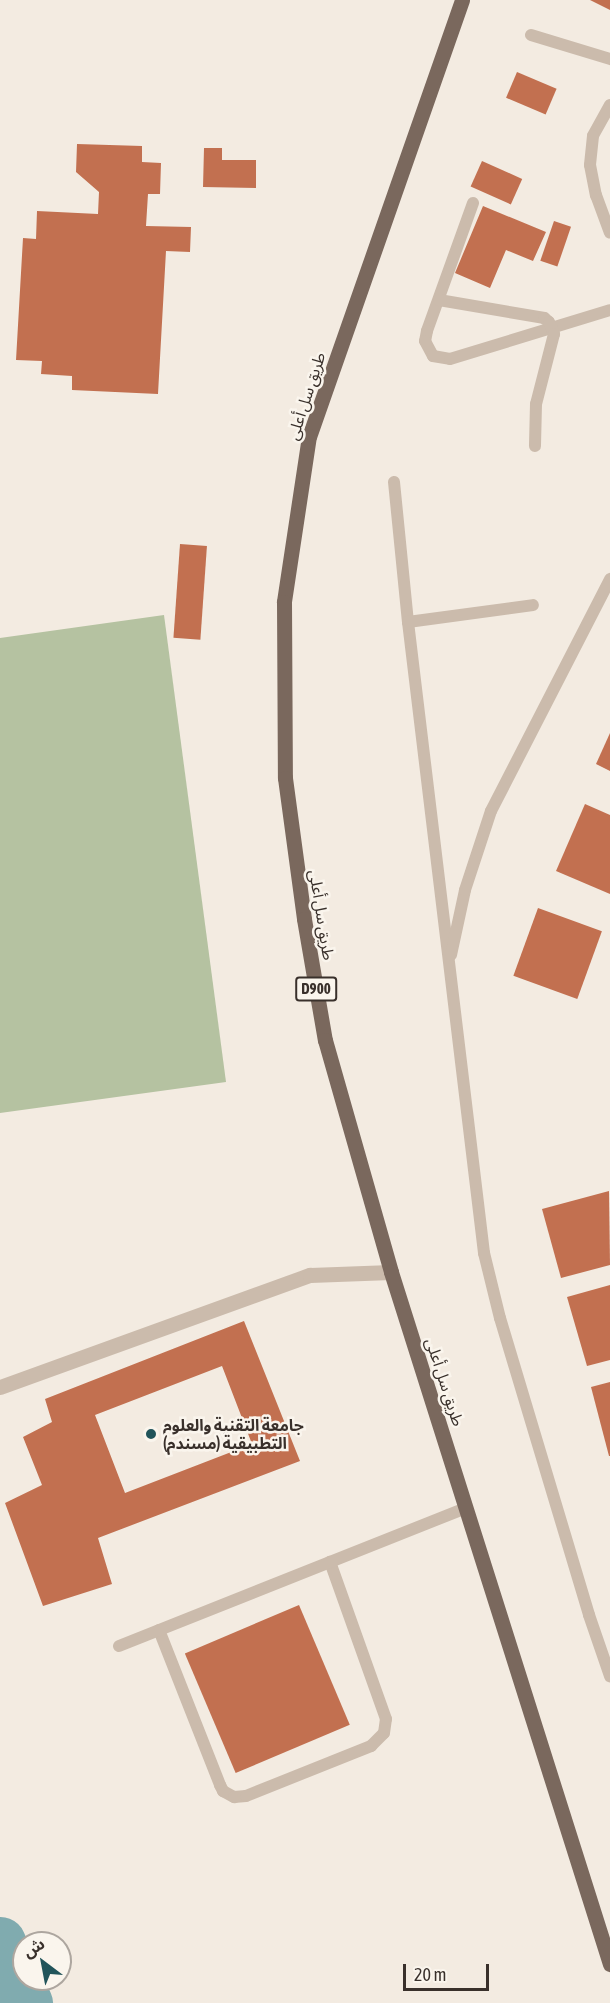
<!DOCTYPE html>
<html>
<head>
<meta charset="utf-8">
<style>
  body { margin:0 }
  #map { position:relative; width:610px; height:2003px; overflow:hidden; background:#f3ebe1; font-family:"Asap Condensed","Noto Sans Arabic",sans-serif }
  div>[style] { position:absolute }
  .green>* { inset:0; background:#b5c2a1 }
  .river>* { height:51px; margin:-25.5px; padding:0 25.5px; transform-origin:25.5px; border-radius:25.5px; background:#80abaf }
  .building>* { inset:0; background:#c27050; transform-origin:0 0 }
  .service>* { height:12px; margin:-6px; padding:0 6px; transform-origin:6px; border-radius:6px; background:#cbbbac }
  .minor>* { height:15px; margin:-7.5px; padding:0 7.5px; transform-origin:7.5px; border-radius:7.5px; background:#cbbbac }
  .primary>* { height:15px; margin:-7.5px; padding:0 7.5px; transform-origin:7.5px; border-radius:7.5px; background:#7a685d }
  .dots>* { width:16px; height:16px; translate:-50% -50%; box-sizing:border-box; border:3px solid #faf5ed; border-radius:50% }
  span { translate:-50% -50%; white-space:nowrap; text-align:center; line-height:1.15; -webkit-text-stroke:5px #faf5ed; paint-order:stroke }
  .shield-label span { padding:2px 4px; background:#faf5ed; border:2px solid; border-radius:4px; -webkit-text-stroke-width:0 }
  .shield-label { font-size:15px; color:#39302b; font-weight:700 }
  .street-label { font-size:16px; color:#39302b }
  .poi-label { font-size:16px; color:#39302b; font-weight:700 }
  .left { translate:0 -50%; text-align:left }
  .north { position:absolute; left:12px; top:1931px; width:60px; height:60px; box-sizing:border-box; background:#faf5ed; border:2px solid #ada69f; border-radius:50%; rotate:328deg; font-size:16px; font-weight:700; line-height:24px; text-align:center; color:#39302b }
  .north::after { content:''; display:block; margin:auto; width:21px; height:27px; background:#21545a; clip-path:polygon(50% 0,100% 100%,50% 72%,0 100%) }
  .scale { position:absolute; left:403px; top:1964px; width:86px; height:27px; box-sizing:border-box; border:3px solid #39302b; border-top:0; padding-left:8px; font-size:18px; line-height:21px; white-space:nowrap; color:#39302b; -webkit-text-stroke:4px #faf5ed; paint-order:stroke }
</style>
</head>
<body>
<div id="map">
  <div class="green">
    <div style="clip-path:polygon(164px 615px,226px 1082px,0 1113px,0 638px)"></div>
  </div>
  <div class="river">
    <div style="left:0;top:1942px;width:67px;rotate:66.1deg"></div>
  </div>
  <div class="building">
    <div style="clip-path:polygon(590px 0,610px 0,610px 10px)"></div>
    <div style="left:517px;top:72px;width:43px;height:28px;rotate:23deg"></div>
    <div style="clip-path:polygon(77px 144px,142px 146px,142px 162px,161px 163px,160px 194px,148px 194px,146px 226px,191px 227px,190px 252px,166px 251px,158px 394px,72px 390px,72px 376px,41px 374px,42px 361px,16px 360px,23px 238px,36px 239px,37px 211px,98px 214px,99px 192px,76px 172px)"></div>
    <div style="clip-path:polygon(204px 148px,222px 148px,222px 160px,256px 160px,256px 188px,203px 187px)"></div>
    <div style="left:482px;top:161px;width:44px;height:28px;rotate:24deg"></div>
    <div style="clip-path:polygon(483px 206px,546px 232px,533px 261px,506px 250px,490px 288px,455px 273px)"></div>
    <div style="left:554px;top:221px;width:18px;height:42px;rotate:19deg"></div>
    <div style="left:180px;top:544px;width:27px;height:94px;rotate:4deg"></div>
    <div style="clip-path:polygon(610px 733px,610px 771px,596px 764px)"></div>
    <div style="clip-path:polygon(585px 804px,610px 815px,610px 894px,556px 871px)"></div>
    <div style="left:538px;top:908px;width:68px;height:72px;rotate:20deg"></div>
    <div style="clip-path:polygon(609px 1191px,610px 1265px,561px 1278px,542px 1209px)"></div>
    <div style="clip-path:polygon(610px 1285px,610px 1360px,587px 1366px,567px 1297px)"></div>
    <div style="clip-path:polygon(evenodd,244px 1321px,300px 1461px,98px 1538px,112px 1584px,43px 1606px,5px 1503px,42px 1485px,23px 1437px,52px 1422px,45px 1399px,244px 1321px,222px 1366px,252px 1444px,125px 1493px,95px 1415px,222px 1366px)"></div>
    <div style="clip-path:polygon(610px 1382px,610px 1456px,609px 1456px,591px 1387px)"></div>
    <div style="left:299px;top:1605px;width:130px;height:124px;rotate:67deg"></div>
  </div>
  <div class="service">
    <div style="left:531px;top:35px;width:83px;rotate:16.9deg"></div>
    <div style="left:610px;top:105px;width:35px;rotate:119deg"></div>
    <div style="left:593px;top:136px;width:29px;rotate:96deg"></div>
    <div style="left:590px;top:165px;width:31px;rotate:79deg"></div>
    <div style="left:596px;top:195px;width:40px;rotate:69.8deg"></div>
    <div style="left:473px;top:203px;width:136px;rotate:109.8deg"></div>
    <div style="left:427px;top:331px;width:10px;rotate:101deg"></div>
    <div style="left:425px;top:341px;width:17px;rotate:62deg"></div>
    <div style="left:433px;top:356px;width:17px;rotate:10deg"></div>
    <div style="left:450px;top:359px;width:167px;rotate:-17deg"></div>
    <div style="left:439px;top:300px;width:107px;rotate:9.7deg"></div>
    <div style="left:544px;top:318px;width:6px;rotate:39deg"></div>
    <div style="left:549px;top:322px;width:13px;rotate:67deg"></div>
    <div style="left:554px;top:334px;width:72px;rotate:104.4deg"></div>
    <div style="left:536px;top:404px;width:42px;rotate:91.4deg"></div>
    <div style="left:394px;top:482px;width:141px;rotate:84.3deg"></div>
    <div style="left:408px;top:622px;width:636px;rotate:83.13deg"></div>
    <div style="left:484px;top:1253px;width:67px;rotate:76.2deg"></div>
    <div style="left:500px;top:1318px;width:310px;rotate:73.3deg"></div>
    <div style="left:589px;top:1615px;width:65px;rotate:71deg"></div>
    <div style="left:408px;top:622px;width:126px;rotate:-7.7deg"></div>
    <div style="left:451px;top:955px;width:66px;rotate:-77.8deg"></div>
    <div style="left:465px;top:890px;width:83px;rotate:-71.8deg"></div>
    <div style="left:491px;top:811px;width:261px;rotate:-62.8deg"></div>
    <div style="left:159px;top:1630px;width:167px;rotate:68.5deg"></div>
    <div style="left:220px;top:1785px;width:7px;rotate:63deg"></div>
    <div style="left:223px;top:1791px;width:13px;rotate:29deg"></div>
    <div style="left:234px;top:1797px;width:12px;rotate:-5deg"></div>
    <div style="left:246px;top:1796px;width:135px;rotate:-21.8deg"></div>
    <div style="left:371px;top:1746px;width:18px;rotate:-45deg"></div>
    <div style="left:384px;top:1733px;width:14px;rotate:-82deg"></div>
    <div style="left:386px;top:1719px;width:167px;rotate:-109.6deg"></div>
    <div style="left:119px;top:1646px;width:373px;rotate:-21.7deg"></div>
  </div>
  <div class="minor">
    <div style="left:0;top:1387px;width:330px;rotate:-19.9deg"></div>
    <div style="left:310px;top:1275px;width:81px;rotate:-2.1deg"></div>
  </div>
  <div class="primary">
    <div style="left:462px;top:0;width:462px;rotate:109.3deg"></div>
    <div style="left:309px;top:436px;width:168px;rotate:98.6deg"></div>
    <div style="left:284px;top:602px;width:176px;rotate:89.7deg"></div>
    <div style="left:285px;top:778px;width:142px;rotate:82.3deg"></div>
    <div style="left:304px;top:919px;width:123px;rotate:80.2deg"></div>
    <div style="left:325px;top:1040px;width:241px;rotate:74.1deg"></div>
    <div style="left:391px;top:1272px;width:726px;rotate:72.44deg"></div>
  </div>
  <div class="dots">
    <div style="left:151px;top:1434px;background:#21545a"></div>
  </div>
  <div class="shield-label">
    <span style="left:316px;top:989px">D900</span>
  </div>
  <div class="street-label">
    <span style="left:306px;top:396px;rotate:-72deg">طريق سل أعلى</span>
    <span style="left:322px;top:915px;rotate:81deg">طريق سل أعلى</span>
    <span style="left:445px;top:1382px;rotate:72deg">طريق سل أعلى</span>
  </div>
  <div class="poi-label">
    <span class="left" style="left:163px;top:1434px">جامعة التقنية والعلوم<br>التطبيقية (مسندم)</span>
  </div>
  <div class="north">ش</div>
  <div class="scale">20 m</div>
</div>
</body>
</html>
